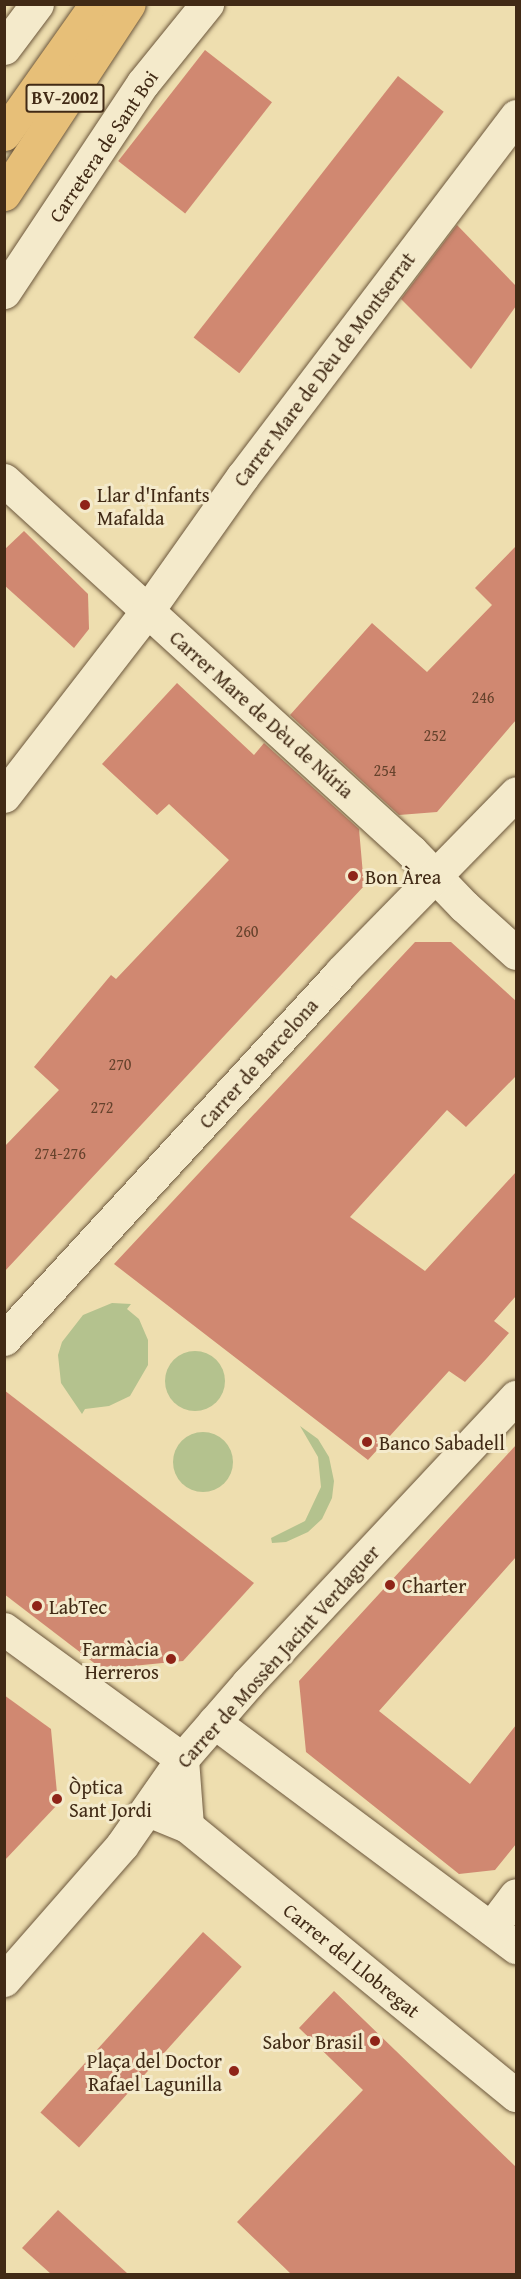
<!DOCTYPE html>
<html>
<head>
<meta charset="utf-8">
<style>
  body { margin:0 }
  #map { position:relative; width:521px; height:2279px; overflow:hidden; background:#eedeaf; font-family:"Gentium Book Plus",serif }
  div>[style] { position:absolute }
  .green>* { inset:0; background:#b4c28e }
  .round { border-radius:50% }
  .building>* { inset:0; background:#d08871; transform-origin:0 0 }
  .roads { filter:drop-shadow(0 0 2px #6c573c) drop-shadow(0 0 2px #6c573c) }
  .minor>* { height:33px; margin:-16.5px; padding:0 16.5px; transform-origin:16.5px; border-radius:16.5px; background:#f4eacb }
  .tertiary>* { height:33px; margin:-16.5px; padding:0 16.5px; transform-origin:16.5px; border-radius:16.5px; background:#f4eacb }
  .primary>* { height:33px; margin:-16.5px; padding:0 16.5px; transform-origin:16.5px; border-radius:16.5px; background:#e7bf78 }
  .dots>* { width:16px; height:16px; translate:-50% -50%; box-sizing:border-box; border:3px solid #f4eacb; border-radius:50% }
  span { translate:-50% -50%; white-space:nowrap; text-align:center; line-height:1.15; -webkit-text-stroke:6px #f4eacb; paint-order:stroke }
  .number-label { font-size:16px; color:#65422c }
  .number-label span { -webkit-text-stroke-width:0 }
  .shield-label span { padding:2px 4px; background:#f4eacb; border:2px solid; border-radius:4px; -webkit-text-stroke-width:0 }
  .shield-label { font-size:18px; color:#412a15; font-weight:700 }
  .street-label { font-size:20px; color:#412a15 }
  .poi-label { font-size:20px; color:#412a15 }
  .left { translate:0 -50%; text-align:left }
  .right { translate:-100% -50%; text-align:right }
  .frame { position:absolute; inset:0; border:6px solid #412a15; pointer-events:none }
</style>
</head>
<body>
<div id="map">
  <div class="green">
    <div style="clip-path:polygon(112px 1303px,131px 1304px,127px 1309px,139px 1319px,148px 1340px,148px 1365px,130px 1396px,109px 1406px,85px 1409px,82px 1414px,61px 1383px,58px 1355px,62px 1342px,83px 1315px)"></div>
    <div class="round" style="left:165px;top:1351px;width:60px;height:60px"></div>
    <div style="clip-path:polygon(300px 1426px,318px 1439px,329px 1457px,334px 1481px,332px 1498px,322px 1519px,308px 1532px,286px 1542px,272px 1543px,271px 1538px,305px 1521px,321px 1487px,318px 1457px)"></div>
    <div class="round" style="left:173px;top:1432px;width:60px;height:60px"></div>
  </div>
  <div class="building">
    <div style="left:205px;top:50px;width:85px;height:141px;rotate:38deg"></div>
    <div style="left:398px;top:76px;width:58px;height:332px;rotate:38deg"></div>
    <div style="clip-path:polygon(457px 225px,516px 286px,516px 306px,471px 369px,401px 299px)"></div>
    <div style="clip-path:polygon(24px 531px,88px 594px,89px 629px,74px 648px,4px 585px,4px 550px)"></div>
    <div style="clip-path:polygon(516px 546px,516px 720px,437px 812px,399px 815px,290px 715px,372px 623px,427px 672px,492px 605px,475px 588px)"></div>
    <div style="clip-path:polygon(177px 683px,254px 755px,264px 743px,359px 829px,364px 886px,4px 1272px,4px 1147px,59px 1090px,34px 1067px,111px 975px,116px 979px,229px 860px,169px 804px,157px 815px,102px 764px)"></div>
    <div style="clip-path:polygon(415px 942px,451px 942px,516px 1001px,516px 1076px,466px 1127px,447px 1110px,350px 1217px,425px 1271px,516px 1172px,516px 1296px,494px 1321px,509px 1333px,487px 1358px,465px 1382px,449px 1371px,368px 1460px,114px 1264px)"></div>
    <div style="clip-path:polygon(4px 1390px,254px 1583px,183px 1661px,102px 1669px,4px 1594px)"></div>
    <div style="clip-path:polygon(516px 1445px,516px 1557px,379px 1711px,470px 1784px,516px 1725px,516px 1844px,495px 1870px,459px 1874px,306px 1752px,299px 1681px)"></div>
    <div style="clip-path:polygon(4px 1695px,51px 1729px,58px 1804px,4px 1861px)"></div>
    <div style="left:203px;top:1932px;width:52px;height:243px;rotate:42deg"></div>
    <div style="clip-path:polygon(334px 1991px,516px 2167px,516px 2274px,291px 2274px,237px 2222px,363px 2090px,299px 2028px)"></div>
    <div style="clip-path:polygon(58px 2210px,128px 2274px,51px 2274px,22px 2248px)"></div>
  </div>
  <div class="roads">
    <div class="minor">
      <div style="left:4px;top:48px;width:55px;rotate:-53.1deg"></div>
      <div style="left:4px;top:292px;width:251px;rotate:-56.4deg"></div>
      <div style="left:143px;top:83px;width:102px;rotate:-51deg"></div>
      <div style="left:4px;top:480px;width:551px;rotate:42.35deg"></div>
      <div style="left:411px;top:851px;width:76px;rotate:46.1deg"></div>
      <div style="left:464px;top:906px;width:70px;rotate:42.1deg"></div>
      <div style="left:4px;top:796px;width:235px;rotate:-52.3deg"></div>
      <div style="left:148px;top:610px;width:164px;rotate:-54.7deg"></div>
      <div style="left:243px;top:476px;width:452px;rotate:-52.8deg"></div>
      <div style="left:4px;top:1629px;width:220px;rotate:36.1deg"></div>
      <div style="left:182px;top:1759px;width:67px;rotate:85.7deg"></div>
      <div style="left:214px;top:1722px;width:377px;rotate:36.7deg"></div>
      <div style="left:148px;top:1810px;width:42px;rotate:22.3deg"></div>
      <div style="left:187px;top:1826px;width:425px;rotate:39.3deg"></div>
      <div style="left:491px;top:1928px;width:41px;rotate:-52.9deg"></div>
    </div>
    <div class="tertiary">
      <div style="left:4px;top:1339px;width:498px;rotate:-47.4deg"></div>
      <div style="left:341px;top:972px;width:250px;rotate:-45.6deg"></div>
      <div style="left:4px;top:1980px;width:179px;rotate:-48.8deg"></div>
      <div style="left:122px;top:1845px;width:105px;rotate:-55.1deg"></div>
      <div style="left:182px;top:1759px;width:101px;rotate:-49deg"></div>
      <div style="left:248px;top:1683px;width:392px;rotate:-46.9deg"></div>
    </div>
    <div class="primary">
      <div style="left:4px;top:134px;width:159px;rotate:-54.7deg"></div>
      <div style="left:4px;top:194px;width:227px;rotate:-56.7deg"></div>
    </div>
  </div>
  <div class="dots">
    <div style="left:85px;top:505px;background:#8f2418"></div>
    <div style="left:353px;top:876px;background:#8f2418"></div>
    <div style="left:367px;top:1442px;background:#8f2418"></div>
    <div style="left:390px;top:1585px;background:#8f2418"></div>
    <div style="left:37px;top:1606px;background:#8f2418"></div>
    <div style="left:171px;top:1659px;background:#8f2418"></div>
    <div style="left:57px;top:1799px;background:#8f2418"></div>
    <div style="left:375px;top:2041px;background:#8f2418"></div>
    <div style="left:234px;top:2071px;background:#8f2418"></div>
  </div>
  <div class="number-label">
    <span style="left:483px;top:697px">246</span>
    <span style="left:435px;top:735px">252</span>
    <span style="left:385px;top:770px">254</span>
    <span style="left:247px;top:931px">260</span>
    <span style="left:120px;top:1064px">270</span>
    <span style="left:102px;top:1107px">272</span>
    <span style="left:60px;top:1153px">274-276</span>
  </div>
  <div class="shield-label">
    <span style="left:65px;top:98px">BV-2002</span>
  </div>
  <div class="street-label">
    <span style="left:103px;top:146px;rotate:-56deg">Carretera de Sant Boi</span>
    <span style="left:324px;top:369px;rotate:-53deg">Carrer Mare de Dèu de Montserrat</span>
    <span style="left:262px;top:714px;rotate:42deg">Carrer Mare de Dèu de Núria</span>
    <span style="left:258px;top:1063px;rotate:-48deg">Carrer de Barcelona</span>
    <span style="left:278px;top:1656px;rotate:-48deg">Carrer de Mossèn Jacint Verdaguer</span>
    <span style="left:352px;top:1960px;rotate:39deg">Carrer del Llobregat</span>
  </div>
  <div class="poi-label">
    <span class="left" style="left:97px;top:506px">Llar d'Infants<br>Mafalda</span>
    <span class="left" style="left:365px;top:876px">Bon Àrea</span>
    <span class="left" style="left:379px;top:1442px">Banco Sabadell</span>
    <span class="left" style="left:402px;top:1585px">Charter</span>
    <span class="left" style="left:49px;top:1606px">LabTec</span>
    <span class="right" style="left:159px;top:1660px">Farmàcia<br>Herreros</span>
    <span class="left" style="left:69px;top:1798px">Òptica<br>Sant Jordi</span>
    <span class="right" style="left:363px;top:2041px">Sabor Brasil</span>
    <span class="right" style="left:222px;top:2072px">Plaça del Doctor<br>Rafael Lagunilla</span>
  </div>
  <div class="frame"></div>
</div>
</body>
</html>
